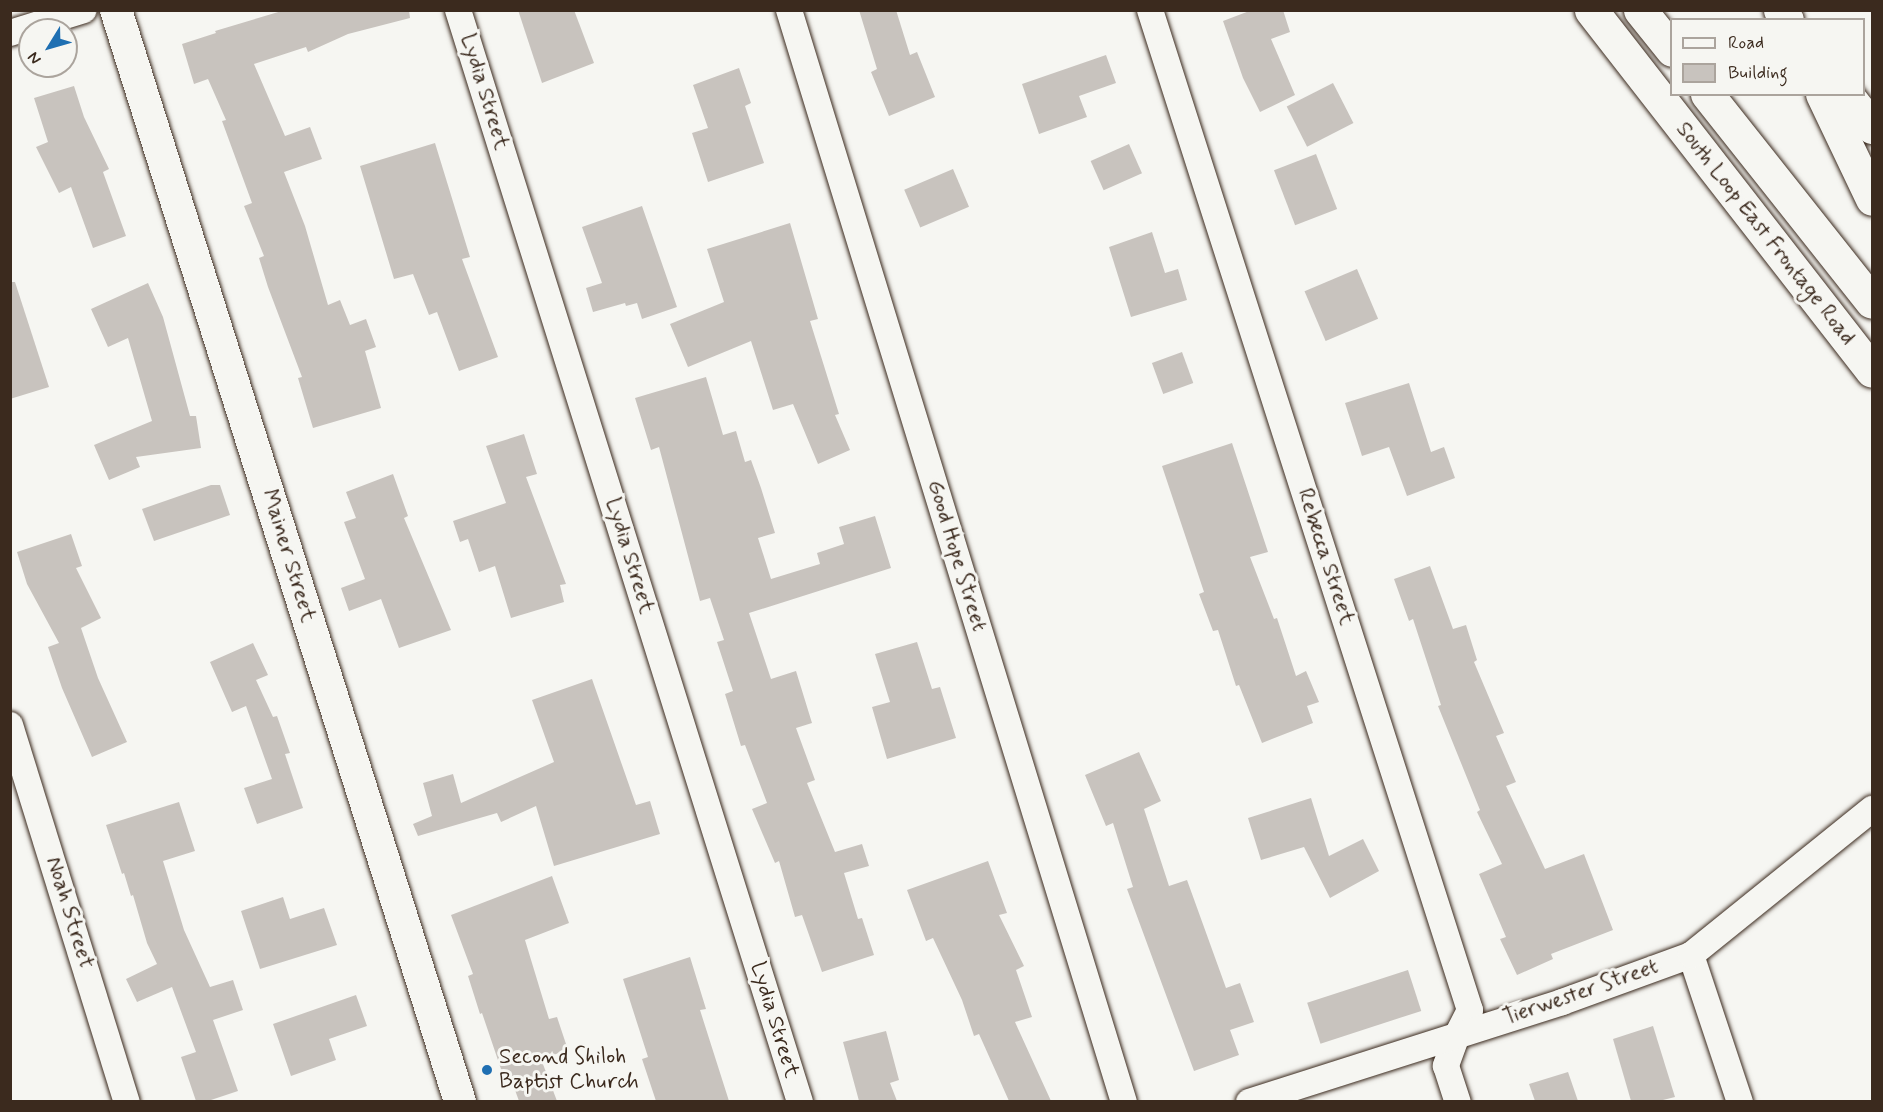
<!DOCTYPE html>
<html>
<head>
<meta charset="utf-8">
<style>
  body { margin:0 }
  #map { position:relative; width:1883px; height:1112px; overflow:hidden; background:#f6f6f2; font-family:Mynerve,sans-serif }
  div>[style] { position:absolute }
  .building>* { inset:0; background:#c8c3be; transform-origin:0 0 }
  .roads { filter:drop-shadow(0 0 2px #3b2a1e) drop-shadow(0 0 2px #3b2a1e) }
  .minor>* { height:26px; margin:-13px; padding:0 13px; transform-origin:13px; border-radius:13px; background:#f6f6f2 }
  .tertiary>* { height:32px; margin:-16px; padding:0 16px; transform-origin:16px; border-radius:16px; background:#f6f6f2 }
  .secondary>* { height:33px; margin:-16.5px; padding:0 16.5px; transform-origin:16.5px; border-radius:16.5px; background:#f6f6f2 }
  .motorway>* { height:33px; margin:-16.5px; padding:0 16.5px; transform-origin:16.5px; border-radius:16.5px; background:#f6f6f2 }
  .dots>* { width:16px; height:16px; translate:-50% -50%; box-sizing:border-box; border:3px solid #f6f6f2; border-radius:50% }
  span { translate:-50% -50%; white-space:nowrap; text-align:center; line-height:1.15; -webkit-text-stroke:6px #f6f6f2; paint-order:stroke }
  .street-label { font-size:22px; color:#3b2a1e }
  .poi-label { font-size:22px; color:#3b2a1e }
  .left { translate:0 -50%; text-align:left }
  .frame { position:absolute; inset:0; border:12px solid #3b2a1e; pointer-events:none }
  .legend { position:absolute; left:1670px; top:18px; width:195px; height:78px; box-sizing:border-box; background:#f6f6f2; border:2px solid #aba49d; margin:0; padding:8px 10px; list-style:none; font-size:18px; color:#3b2a1e }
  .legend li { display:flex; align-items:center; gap:12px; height:30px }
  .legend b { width:30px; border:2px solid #aba49d }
  .north { position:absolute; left:18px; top:18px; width:60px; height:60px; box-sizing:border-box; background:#f6f6f2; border:2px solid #aba49d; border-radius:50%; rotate:233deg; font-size:16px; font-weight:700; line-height:24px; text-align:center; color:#3b2a1e }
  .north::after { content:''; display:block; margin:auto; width:21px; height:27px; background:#1f6fb2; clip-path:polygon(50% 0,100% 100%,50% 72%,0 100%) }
</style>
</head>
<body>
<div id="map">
  <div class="building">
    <div style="clip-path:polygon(285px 10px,409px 10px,410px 18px,348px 34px,308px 52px,306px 47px,254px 64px,285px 136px,310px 127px,322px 159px,284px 172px,305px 226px,328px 305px,340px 300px,350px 325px,366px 319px,376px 347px,365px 351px,381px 408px,313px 428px,298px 378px,302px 377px,268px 287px,259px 258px,264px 256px,244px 206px,252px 203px,222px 121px,226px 120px,208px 79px,194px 84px,182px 44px,216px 33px,215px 31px)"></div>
    <div style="clip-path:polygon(518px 10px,574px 10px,594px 63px,542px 83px)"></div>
    <div style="clip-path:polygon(859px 10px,896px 10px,910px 55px,917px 52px,935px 97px,889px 116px,871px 72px,877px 69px)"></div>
    <div style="clip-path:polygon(1252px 10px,1283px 10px,1290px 32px,1271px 39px,1295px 95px,1260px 112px,1243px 78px,1223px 21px)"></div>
    <div style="clip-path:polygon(1106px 55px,1116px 83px,1079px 96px,1087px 117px,1039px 134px,1022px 84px)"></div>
    <div style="clip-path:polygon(739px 68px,751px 103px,745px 106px,764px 163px,708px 182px,692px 133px,708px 128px,693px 85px)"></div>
    <div style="left:1333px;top:83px;width:45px;height:52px;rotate:63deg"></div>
    <div style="clip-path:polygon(74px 86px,84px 117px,109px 169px,103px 172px,126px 236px,93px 248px,71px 187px,59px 193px,36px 147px,48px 142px,34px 98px)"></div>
    <div style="clip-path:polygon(435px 143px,470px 257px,462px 259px,498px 357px,459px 371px,437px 312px,429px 315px,413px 274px,394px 279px,360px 166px)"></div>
    <div style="left:1129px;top:144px;width:32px;height:42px;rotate:66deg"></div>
    <div style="left:1316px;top:154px;width:59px;height:45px;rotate:69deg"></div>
    <div style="left:953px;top:169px;width:41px;height:53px;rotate:67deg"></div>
    <div style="clip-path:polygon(642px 206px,677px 307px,642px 319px,637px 303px,626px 306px,625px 303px,593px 312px,586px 288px,602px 283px,582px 227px)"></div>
    <div style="clip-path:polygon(790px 223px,818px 319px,810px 321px,839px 414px,835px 415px,850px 450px,818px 464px,793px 404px,773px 410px,751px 341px,688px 367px,670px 324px,724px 302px,707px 249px)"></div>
    <div style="clip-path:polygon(1152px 232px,1165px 273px,1178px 269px,1187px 300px,1131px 317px,1109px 247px)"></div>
    <div style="left:1357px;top:269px;width:54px;height:57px;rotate:67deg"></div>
    <div style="clip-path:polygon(10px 282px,15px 282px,49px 387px,10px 399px)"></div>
    <div style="clip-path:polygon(148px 283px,163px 317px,190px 416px,196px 416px,201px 448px,136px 457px,140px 467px,109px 480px,94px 445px,152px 421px,128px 338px,108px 347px,91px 309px)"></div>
    <div style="left:1182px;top:352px;width:33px;height:32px;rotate:70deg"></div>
    <div style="clip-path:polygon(706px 377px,723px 435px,736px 431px,745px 462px,751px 460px,761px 488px,775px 533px,758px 538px,771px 579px,820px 564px,817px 553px,844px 544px,839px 527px,875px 516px,891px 568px,749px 613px,771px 679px,796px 671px,812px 723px,796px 728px,815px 780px,807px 783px,835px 852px,862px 844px,869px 866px,844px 873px,858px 919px,862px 918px,874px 955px,822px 972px,802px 915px,795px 917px,779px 861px,775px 863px,752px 809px,767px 803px,745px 745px,741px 746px,725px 694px,733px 691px,717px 642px,724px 640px,710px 598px,700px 601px,659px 447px,651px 450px,635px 398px)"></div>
    <div style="clip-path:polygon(1409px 383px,1431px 452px,1444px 447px,1455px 478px,1407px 496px,1389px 447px,1362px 456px,1345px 403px)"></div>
    <div style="clip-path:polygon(524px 434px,537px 474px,526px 477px,566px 584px,560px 585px,564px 602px,511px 618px,495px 566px,479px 572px,468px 539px,460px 542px,453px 521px,506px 503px,486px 446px)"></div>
    <div style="clip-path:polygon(1232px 443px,1268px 552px,1250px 557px,1274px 619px,1277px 618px,1296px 676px,1306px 671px,1319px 702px,1307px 706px,1313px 723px,1262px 743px,1239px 685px,1236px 686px,1218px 630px,1213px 631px,1199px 594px,1204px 592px,1162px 466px)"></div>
    <div style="clip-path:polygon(393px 474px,408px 516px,404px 518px,451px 630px,399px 648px,381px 599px,349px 611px,341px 588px,365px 579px,344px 522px,356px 518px,346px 492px)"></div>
    <div style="clip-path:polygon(211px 485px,220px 485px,230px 515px,154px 541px,142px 509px)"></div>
    <div style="clip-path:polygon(71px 534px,82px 566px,76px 568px,101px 618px,81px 628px,98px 678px,127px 742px,92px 757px,62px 688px,48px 647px,59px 643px,27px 584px,17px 552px)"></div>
    <div style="clip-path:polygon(1430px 566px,1453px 629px,1466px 625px,1477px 660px,1474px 662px,1504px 733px,1496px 736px,1516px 782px,1506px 786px,1545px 869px,1584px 854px,1613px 930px,1551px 954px,1553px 959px,1517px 975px,1500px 939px,1506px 937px,1479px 874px,1502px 864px,1477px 812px,1480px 810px,1438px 706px,1441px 705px,1413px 619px,1409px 621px,1394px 579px)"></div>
    <div style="clip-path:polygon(917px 642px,932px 689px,940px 687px,956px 738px,887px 759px,872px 707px,890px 702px,875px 654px)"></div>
    <div style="clip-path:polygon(253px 643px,268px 675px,256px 680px,273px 717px,277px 716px,290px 753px,285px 754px,303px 808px,257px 824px,244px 788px,272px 779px,246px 706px,232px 712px,210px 662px)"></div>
    <div style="clip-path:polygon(592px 679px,636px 805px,650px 801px,660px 834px,554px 866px,536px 806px,501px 822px,497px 813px,418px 836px,413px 824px,432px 816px,423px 783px,453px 774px,461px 803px,554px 762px,532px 700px)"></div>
    <div style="clip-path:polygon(1139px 752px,1161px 801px,1144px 809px,1169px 886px,1187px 880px,1226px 988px,1240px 983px,1254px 1022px,1230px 1030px,1239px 1055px,1194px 1071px,1127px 889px,1133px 887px,1113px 823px,1106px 826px,1085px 775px)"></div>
    <div style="clip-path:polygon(1311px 798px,1329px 856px,1363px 839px,1379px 871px,1330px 898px,1304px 847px,1261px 860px,1248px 818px)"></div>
    <div style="clip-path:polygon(179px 802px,195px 851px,163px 861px,184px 930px,210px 987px,233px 980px,243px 1010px,213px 1020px,238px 1091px,208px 1101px,196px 1101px,181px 1057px,196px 1052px,172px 987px,137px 1002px,126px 979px,157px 964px,147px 943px,133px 895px,131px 896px,124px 873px,122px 874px,106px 825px)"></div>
    <div style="clip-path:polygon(988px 861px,1007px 913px,999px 915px,1024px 966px,1016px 970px,1032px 1017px,1015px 1022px,1051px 1101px,1009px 1101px,979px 1034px,974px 1036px,962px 1000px,933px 938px,926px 941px,907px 890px)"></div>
    <div style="clip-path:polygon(552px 876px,569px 923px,525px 940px,549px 1019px,557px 1017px,568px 1050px,541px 1059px,557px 1101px,519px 1101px,508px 1071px,502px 1072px,482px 1013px,480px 1014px,468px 976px,473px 974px,451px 915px)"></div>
    <div style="clip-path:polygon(283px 897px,290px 919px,324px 908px,337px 945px,260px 969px,241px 911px)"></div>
    <div style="clip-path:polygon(690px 957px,706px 1009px,700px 1010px,729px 1101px,656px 1101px,642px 1059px,648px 1057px,623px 979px)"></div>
    <div style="left:1408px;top:970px;width:43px;height:106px;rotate:72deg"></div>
    <div style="clip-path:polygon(356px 995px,367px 1026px,329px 1039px,336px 1060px,291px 1076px,273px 1024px)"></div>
    <div style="clip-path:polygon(1653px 1026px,1675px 1097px,1659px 1101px,1631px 1101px,1613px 1039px)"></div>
    <div style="clip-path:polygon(886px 1031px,899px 1080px,890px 1083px,897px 1101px,859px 1101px,843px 1042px)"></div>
    <div style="clip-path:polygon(1568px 1072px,1578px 1101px,1535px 1101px,1529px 1084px)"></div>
  </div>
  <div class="roads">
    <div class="minor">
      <div style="left:458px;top:10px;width:1144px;rotate:72.61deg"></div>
      <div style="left:789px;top:10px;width:1142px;rotate:72.95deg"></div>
      <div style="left:1150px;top:10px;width:1050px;rotate:72.26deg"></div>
      <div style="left:1470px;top:1010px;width:28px;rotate:117deg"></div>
      <div style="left:1457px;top:1035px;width:33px;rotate:110deg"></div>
      <div style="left:1446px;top:1066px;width:38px;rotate:72deg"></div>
      <div style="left:10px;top:33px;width:77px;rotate:-17.3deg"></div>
      <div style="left:10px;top:725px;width:395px;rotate:72.8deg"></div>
      <div style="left:1691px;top:955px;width:155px;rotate:71.6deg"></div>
      <div style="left:1249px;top:1102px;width:329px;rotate:-17.7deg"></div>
      <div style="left:1562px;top:1002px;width:137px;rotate:-20deg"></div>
      <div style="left:1691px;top:955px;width:233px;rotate:-38.9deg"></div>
    </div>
    <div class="tertiary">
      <div style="left:116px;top:10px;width:1145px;rotate:72.51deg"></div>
    </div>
    <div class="secondary">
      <div style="left:1591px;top:10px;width:457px;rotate:52.1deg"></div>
    </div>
    <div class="motorway">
      <div style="left:1640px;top:10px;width:51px;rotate:51.3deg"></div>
      <div style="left:1780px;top:10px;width:12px;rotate:55deg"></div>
      <div style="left:1707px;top:94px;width:265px;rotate:51.6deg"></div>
      <div style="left:1822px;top:94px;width:116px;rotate:64.5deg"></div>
      <div style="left:1846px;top:94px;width:42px;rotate:51.8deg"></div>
    </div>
  </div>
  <div class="dots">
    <div style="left:487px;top:1070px;background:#1f6fb2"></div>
  </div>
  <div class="street-label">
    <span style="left:484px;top:92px;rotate:73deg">Lydia Street</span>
    <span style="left:1765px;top:234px;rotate:52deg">South Loop East Frontage Road</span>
    <span style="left:288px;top:556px;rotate:73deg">Mainer Street</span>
    <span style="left:629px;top:556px;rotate:73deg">Lydia Street</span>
    <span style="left:956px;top:556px;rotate:73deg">Good Hope Street</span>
    <span style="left:1325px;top:557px;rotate:72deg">Rebecca Street</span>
    <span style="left:69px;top:913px;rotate:73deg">Noah Street</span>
    <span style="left:1581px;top:993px;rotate:-19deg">Tierwester Street</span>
    <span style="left:774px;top:1020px;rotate:73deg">Lydia Street</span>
  </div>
  <div class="poi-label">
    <span class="left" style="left:499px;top:1070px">Second Shiloh<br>Baptist Church</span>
  </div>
  <div class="frame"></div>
  <ul class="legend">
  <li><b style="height:8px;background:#f6f6f2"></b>Road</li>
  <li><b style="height:16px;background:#c8c3be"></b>Building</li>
  </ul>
  <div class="north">N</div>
</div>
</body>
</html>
